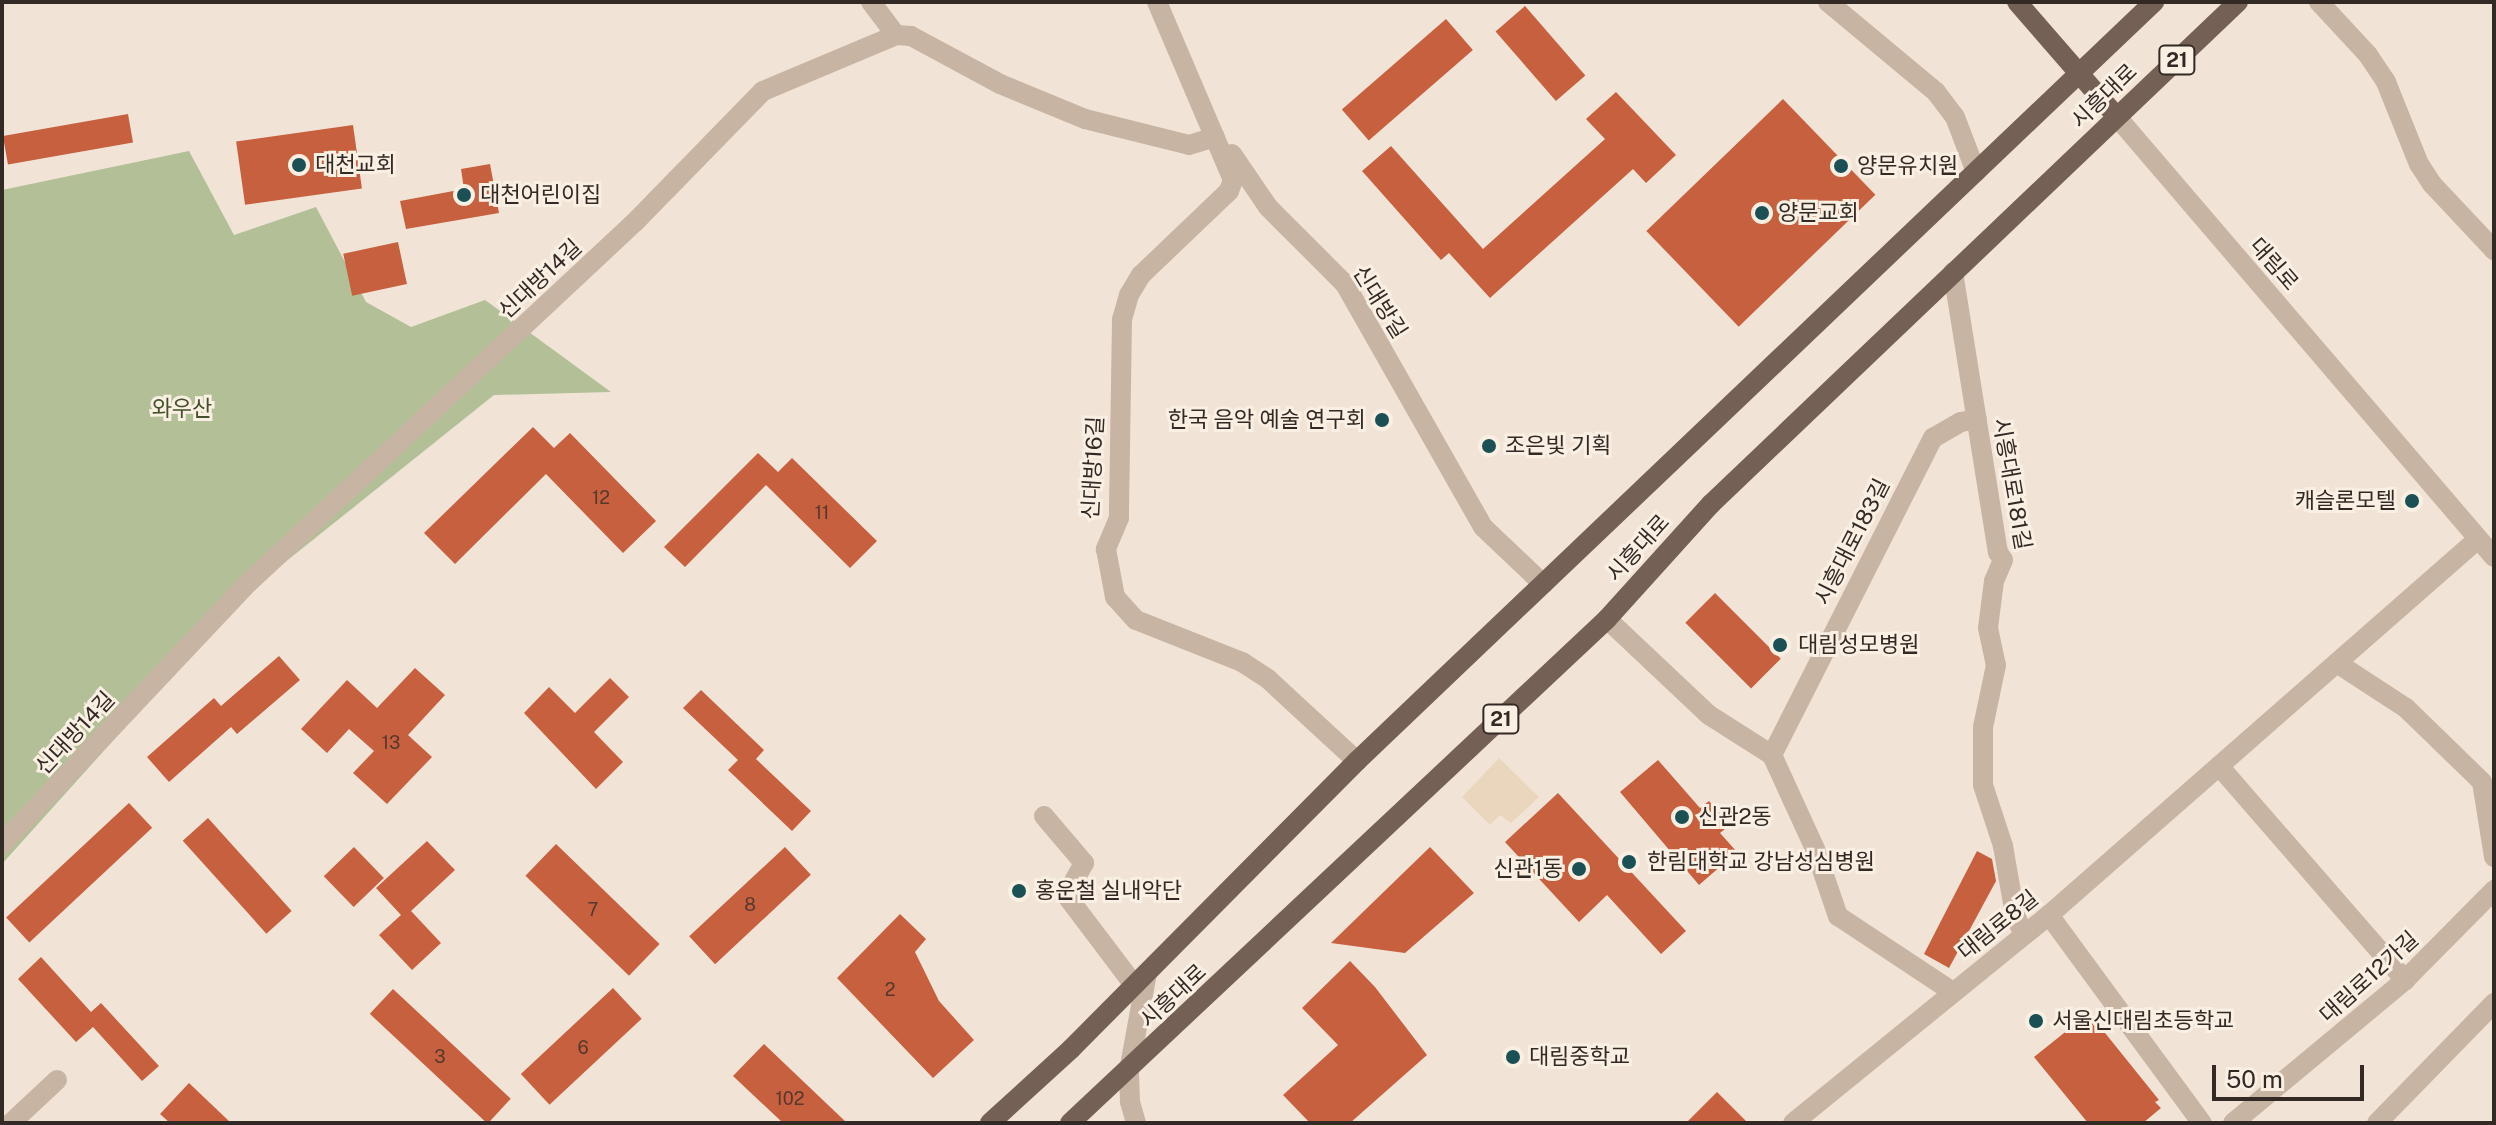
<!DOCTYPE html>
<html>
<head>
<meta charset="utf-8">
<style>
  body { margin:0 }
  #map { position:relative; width:2496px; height:1125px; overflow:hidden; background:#f1e4d7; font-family:"Public Sans","Noto Sans KR",sans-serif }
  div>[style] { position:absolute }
  .green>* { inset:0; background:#b2bf97 }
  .plaza>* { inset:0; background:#e9d6bd }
  .building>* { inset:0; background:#c6603f; transform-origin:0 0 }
  .minor>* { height:20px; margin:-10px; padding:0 10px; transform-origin:10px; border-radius:10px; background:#c8b4a3 }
  .major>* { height:20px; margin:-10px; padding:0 10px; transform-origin:10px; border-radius:10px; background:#756056 }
  .dots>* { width:22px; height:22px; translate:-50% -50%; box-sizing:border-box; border:4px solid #f9efe3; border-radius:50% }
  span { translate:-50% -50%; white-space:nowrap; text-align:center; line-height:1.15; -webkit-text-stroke:6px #f9efe3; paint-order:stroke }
  .number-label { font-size:18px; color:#58372c }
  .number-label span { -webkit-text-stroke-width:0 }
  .shield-label span { padding:2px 6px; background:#f9efe3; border:2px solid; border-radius:6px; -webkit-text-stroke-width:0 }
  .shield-label { font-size:20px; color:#332925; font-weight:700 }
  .street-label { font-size:22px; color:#332925 }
  .poi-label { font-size:22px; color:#332925 }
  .left { translate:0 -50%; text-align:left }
  .right { translate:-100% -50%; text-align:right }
  .park-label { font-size:22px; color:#425129 }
  .frame { position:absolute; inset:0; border:4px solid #332925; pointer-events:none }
  .scale { position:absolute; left:2212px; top:1065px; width:152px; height:36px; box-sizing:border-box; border:4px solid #332925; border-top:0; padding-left:10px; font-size:24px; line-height:28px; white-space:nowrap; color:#332925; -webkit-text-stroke:6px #f9efe3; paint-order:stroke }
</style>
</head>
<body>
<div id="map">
  <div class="green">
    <div style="clip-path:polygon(189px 151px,234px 235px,316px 207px,366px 302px,411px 327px,485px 300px,611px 392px,494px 395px,244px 595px,2px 864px,2px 190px)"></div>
  </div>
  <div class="plaza">
    <div style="clip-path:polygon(1499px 758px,1539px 797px,1511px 823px,1500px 815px,1490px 825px,1462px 797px)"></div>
  </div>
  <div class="building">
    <div style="left:1525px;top:6px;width:92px;height:39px;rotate:49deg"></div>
    <div style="left:1446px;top:19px;width:41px;height:138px;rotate:49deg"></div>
    <div style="clip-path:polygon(1616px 92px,1676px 155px,1646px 183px,1633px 169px,1490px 298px,1449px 253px,1441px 260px,1362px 171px,1391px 146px,1483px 249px,1605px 139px,1586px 119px)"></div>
    <div style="left:1783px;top:99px;width:133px;height:190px;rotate:46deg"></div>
    <div style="left:128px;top:114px;width:29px;height:127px;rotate:80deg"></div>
    <div style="left:353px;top:125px;width:64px;height:118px;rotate:82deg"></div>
    <div style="clip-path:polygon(490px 164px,499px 213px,406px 229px,400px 201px,464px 189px,461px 169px)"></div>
    <div style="left:398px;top:242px;width:43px;height:56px;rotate:78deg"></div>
    <div style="clip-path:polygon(533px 427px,554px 448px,570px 433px,656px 521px,623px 553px,546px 474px,455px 564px,424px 533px)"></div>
    <div style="clip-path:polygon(758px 453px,778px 472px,792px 458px,877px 541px,850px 568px,766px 485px,685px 567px,664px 547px)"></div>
    <div style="left:1715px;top:593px;width:93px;height:42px;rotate:45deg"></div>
    <div style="clip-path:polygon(279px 656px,300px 680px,237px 734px,231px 727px,169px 782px,147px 757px,214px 698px,221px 706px)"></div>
    <div style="clip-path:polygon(415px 668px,445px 695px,408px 735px,432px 757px,387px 804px,353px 773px,374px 751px,349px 729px,327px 753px,301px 729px,347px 680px,377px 708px)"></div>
    <div style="clip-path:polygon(610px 678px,629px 697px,594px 732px,623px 762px,596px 789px,524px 713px,549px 687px,575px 713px)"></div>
    <div style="clip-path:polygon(701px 690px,764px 750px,756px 759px,811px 811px,792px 831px,728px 770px,738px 760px,683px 708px)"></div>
    <div style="clip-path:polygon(1658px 760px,1700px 808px,1709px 801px,1730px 825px,1720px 833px,1737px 852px,1699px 885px,1620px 792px)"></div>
    <div style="clip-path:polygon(1558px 793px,1686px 931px,1661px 954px,1607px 895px,1579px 922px,1505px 842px)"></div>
    <div style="left:129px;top:803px;width:34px;height:168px;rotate:47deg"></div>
    <div style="left:208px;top:818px;width:125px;height:34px;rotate:48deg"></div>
    <div style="clip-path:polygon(427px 841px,455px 870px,411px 911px,441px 943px,412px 970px,379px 935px,401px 915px,376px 888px)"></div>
    <div style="left:556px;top:844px;width:144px;height:44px;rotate:44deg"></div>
    <div style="left:354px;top:847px;width:43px;height:42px;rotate:46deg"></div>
    <div style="left:785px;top:847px;width:38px;height:131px;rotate:47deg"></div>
    <div style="clip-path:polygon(1430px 847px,1474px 893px,1405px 953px,1331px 943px)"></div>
    <div style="clip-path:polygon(1977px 851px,1992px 859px,1996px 881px,1949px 968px,1924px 954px)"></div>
    <div style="clip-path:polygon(900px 914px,926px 939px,915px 952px,939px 1001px,974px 1040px,933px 1078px,837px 978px)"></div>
    <div style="clip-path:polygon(41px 957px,91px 1012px,101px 1003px,159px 1066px,142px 1081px,93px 1027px,76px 1042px,18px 979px)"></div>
    <div style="clip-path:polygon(1350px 961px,1375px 987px,1427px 1055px,1350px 1123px,1310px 1123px,1283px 1095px,1338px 1045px,1302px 1008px)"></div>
    <div style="left:613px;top:988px;width:42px;height:126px;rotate:47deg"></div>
    <div style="left:393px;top:989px;width:161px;height:34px;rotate:43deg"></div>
    <div style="clip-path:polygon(2089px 1013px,2159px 1100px,2155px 1102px,2161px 1108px,2143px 1123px,2088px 1123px,2034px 1057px)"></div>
    <div style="clip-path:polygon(764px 1044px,847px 1123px,783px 1123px,733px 1076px)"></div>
    <div style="clip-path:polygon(189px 1083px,231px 1123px,170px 1123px,160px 1114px)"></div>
    <div style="clip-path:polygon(1717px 1092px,1748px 1123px,1686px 1123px)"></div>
  </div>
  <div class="minor">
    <div style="left:871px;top:2px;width:41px;rotate:52.9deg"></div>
    <div style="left:1157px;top:2px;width:194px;rotate:66.9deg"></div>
    <div style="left:1233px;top:180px;width:12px;rotate:110deg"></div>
    <div style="left:1229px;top:191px;width:122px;rotate:136.3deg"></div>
    <div style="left:1141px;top:275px;width:23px;rotate:121deg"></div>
    <div style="left:1129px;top:295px;width:26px;rotate:106deg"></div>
    <div style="left:1122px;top:320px;width:198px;rotate:90.9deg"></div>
    <div style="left:1119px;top:518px;width:34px;rotate:113deg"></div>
    <div style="left:1106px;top:549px;width:49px;rotate:79.4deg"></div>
    <div style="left:1115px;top:597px;width:31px;rotate:48deg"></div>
    <div style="left:1136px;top:620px;width:114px;rotate:21.6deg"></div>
    <div style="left:1242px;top:662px;width:31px;rotate:33deg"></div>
    <div style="left:1268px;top:679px;width:121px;rotate:42.7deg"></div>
    <div style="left:1828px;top:2px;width:141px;rotate:39.8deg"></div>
    <div style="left:1936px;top:92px;width:31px;rotate:53deg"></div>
    <div style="left:1955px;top:117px;width:59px;rotate:69.1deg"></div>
    <div style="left:2319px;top:2px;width:72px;rotate:47.2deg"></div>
    <div style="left:2368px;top:55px;width:32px;rotate:56deg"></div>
    <div style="left:2386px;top:82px;width:88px;rotate:68.1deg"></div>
    <div style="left:2419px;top:164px;width:24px;rotate:57deg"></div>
    <div style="left:2432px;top:184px;width:91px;rotate:46.8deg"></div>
    <div style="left:2117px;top:117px;width:579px;rotate:49.41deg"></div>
    <div style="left:1232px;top:154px;width:64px;rotate:55.8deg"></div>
    <div style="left:1268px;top:207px;width:109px;rotate:45deg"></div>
    <div style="left:1345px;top:284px;width:279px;rotate:60.4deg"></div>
    <div style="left:1483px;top:527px;width:83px;rotate:43.5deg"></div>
    <div style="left:1953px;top:272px;width:284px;rotate:80.9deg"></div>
    <div style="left:1998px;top:552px;width:9px;rotate:58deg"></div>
    <div style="left:2003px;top:560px;width:23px;rotate:113deg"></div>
    <div style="left:1994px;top:581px;width:47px;rotate:97.3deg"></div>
    <div style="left:1988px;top:628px;width:38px;rotate:78deg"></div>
    <div style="left:1996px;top:665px;width:63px;rotate:101.8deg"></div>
    <div style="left:1983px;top:727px;width:58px;rotate:90deg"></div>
    <div style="left:1983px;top:785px;width:64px;rotate:71.8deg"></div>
    <div style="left:2003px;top:846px;width:70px;rotate:80.1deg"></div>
    <div style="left:2015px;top:915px;width:22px;rotate:66deg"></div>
    <div style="left:1607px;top:619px;width:140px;rotate:43.3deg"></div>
    <div style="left:1709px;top:715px;width:75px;rotate:32.4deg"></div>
    <div style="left:1772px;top:755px;width:103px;rotate:65.4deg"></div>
    <div style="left:1815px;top:849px;width:71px;rotate:71.1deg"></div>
    <div style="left:1838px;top:916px;width:138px;rotate:33.5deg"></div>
    <div style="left:2337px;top:663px;width:82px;rotate:33.1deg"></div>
    <div style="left:2406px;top:708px;width:106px;rotate:44.2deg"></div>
    <div style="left:2482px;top:782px;width:76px;rotate:80.9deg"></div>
    <div style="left:1772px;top:755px;width:356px;rotate:-63.1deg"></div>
    <div style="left:1933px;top:438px;width:32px;rotate:-30deg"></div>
    <div style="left:1961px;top:422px;width:16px;rotate:-11deg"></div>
    <div style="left:2219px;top:766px;width:284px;rotate:49deg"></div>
    <div style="left:1044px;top:816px;width:62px;rotate:49.6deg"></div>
    <div style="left:1084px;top:863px;width:37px;rotate:119deg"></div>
    <div style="left:1066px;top:895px;width:113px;rotate:52.9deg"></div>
    <div style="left:2px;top:844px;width:354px;rotate:-46.7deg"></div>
    <div style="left:245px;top:586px;width:533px;rotate:-43.03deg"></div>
    <div style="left:635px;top:222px;width:183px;rotate:-45.7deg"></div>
    <div style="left:763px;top:91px;width:144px;rotate:-22.8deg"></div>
    <div style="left:896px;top:35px;width:15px;rotate:4deg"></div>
    <div style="left:911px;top:36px;width:101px;rotate:28.3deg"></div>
    <div style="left:1000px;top:84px;width:92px;rotate:22.4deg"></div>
    <div style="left:1085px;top:119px;width:107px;rotate:14deg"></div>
    <div style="left:1189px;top:145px;width:27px;rotate:-17deg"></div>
    <div style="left:2049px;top:915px;width:258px;rotate:53.7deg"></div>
    <div style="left:11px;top:1123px;width:63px;rotate:-43.1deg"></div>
    <div style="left:1136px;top:1123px;width:22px;rotate:-106deg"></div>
    <div style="left:1130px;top:1102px;width:31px;rotate:-92deg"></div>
    <div style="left:1129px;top:1071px;width:100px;rotate:-79.6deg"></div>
    <div style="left:1793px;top:1123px;width:330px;rotate:-39.1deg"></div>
    <div style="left:2049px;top:915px;width:570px;rotate:-41.23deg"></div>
    <div style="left:2233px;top:1123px;width:224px;rotate:-39.7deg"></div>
    <div style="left:2405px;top:980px;width:127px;rotate:-45.3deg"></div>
    <div style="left:2377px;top:1123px;width:168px;rotate:-45.7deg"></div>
  </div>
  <div class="major">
    <div style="left:2017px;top:2px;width:152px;rotate:49deg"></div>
    <div style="left:990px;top:1123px;width:110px;rotate:-42.4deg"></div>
    <div style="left:1071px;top:1049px;width:406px;rotate:-45.2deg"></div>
    <div style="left:1357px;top:761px;width:1101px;rotate:-43.6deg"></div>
    <div style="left:1070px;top:1123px;width:736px;rotate:-43.18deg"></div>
    <div style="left:1607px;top:619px;width:155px;rotate:-47.9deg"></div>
    <div style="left:1711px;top:504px;width:728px;rotate:-43.61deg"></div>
  </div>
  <div class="dots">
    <div style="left:299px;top:165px;background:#1b5054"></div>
    <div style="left:1841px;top:166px;background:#1b5054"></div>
    <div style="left:464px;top:195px;background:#1b5054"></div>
    <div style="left:1762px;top:213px;background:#1b5054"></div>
    <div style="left:1382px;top:420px;background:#1b5054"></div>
    <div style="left:1489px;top:446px;background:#1b5054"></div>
    <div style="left:2412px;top:501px;background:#1b5054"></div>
    <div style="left:1780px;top:645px;background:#1b5054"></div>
    <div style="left:1682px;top:817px;background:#1b5054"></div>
    <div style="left:1629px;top:862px;background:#1b5054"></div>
    <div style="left:1579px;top:869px;background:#1b5054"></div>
    <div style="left:1019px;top:891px;background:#1b5054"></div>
    <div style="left:2036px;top:1021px;background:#1b5054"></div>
    <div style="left:1513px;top:1057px;background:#1b5054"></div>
  </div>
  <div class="number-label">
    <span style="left:601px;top:498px">12</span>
    <span style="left:822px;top:513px">11</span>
    <span style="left:391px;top:743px">13</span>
    <span style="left:750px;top:905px">8</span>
    <span style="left:593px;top:910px">7</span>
    <span style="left:890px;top:990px">2</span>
    <span style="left:583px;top:1048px">6</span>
    <span style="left:440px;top:1057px">3</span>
    <span style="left:790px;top:1099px">102</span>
  </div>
  <div class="shield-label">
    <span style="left:2177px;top:60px">21</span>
    <span style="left:1501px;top:719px">21</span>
  </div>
  <div class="street-label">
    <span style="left:2104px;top:96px;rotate:-44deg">시흥대로</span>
    <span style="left:2274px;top:264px;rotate:49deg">대림로</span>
    <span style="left:540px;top:279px;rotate:-43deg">신대방14길</span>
    <span style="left:1380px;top:302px;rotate:58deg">신대방길</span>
    <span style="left:1093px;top:468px;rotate:-87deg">신대방16길</span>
    <span style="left:2012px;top:484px;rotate:80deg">시흥대로181길</span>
    <span style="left:1852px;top:542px;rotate:-63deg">시흥대로183길</span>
    <span style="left:1638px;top:548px;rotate:-48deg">시흥대로</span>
    <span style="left:75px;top:733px;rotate:-47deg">신대방14길</span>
    <span style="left:1998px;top:925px;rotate:-39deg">대림로8길</span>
    <span style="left:2369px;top:977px;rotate:-42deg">대림로12가길</span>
    <span style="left:1173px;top:996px;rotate:-43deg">시흥대로</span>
  </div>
  <div class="poi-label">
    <span class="left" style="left:315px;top:165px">대천교회</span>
    <span class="left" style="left:1857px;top:166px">양문유치원</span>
    <span class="left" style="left:480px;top:195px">대천어린이집</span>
    <span class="left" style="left:1778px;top:213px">양문교회</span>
    <span class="right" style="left:1366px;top:420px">한국 음악 예술 연구회</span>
    <span class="left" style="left:1505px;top:446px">조은빛 기획</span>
    <span class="right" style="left:2396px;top:501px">캐슬론모텔</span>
    <span class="left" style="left:1798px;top:645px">대림성모병원</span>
    <span class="left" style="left:1698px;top:817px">신관2동</span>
    <span class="left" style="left:1647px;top:862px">한림대학교 강남성심병원</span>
    <span class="right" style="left:1563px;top:869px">신관1동</span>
    <span class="left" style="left:1035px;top:891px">홍운철 실내악단</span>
    <span class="left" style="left:2052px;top:1021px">서울신대림초등학교</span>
    <span class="left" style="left:1529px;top:1057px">대림중학교</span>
  </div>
  <div class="park-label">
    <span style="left:182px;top:409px">와우산</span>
  </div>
  <div class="frame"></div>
  <div class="scale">50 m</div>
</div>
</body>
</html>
